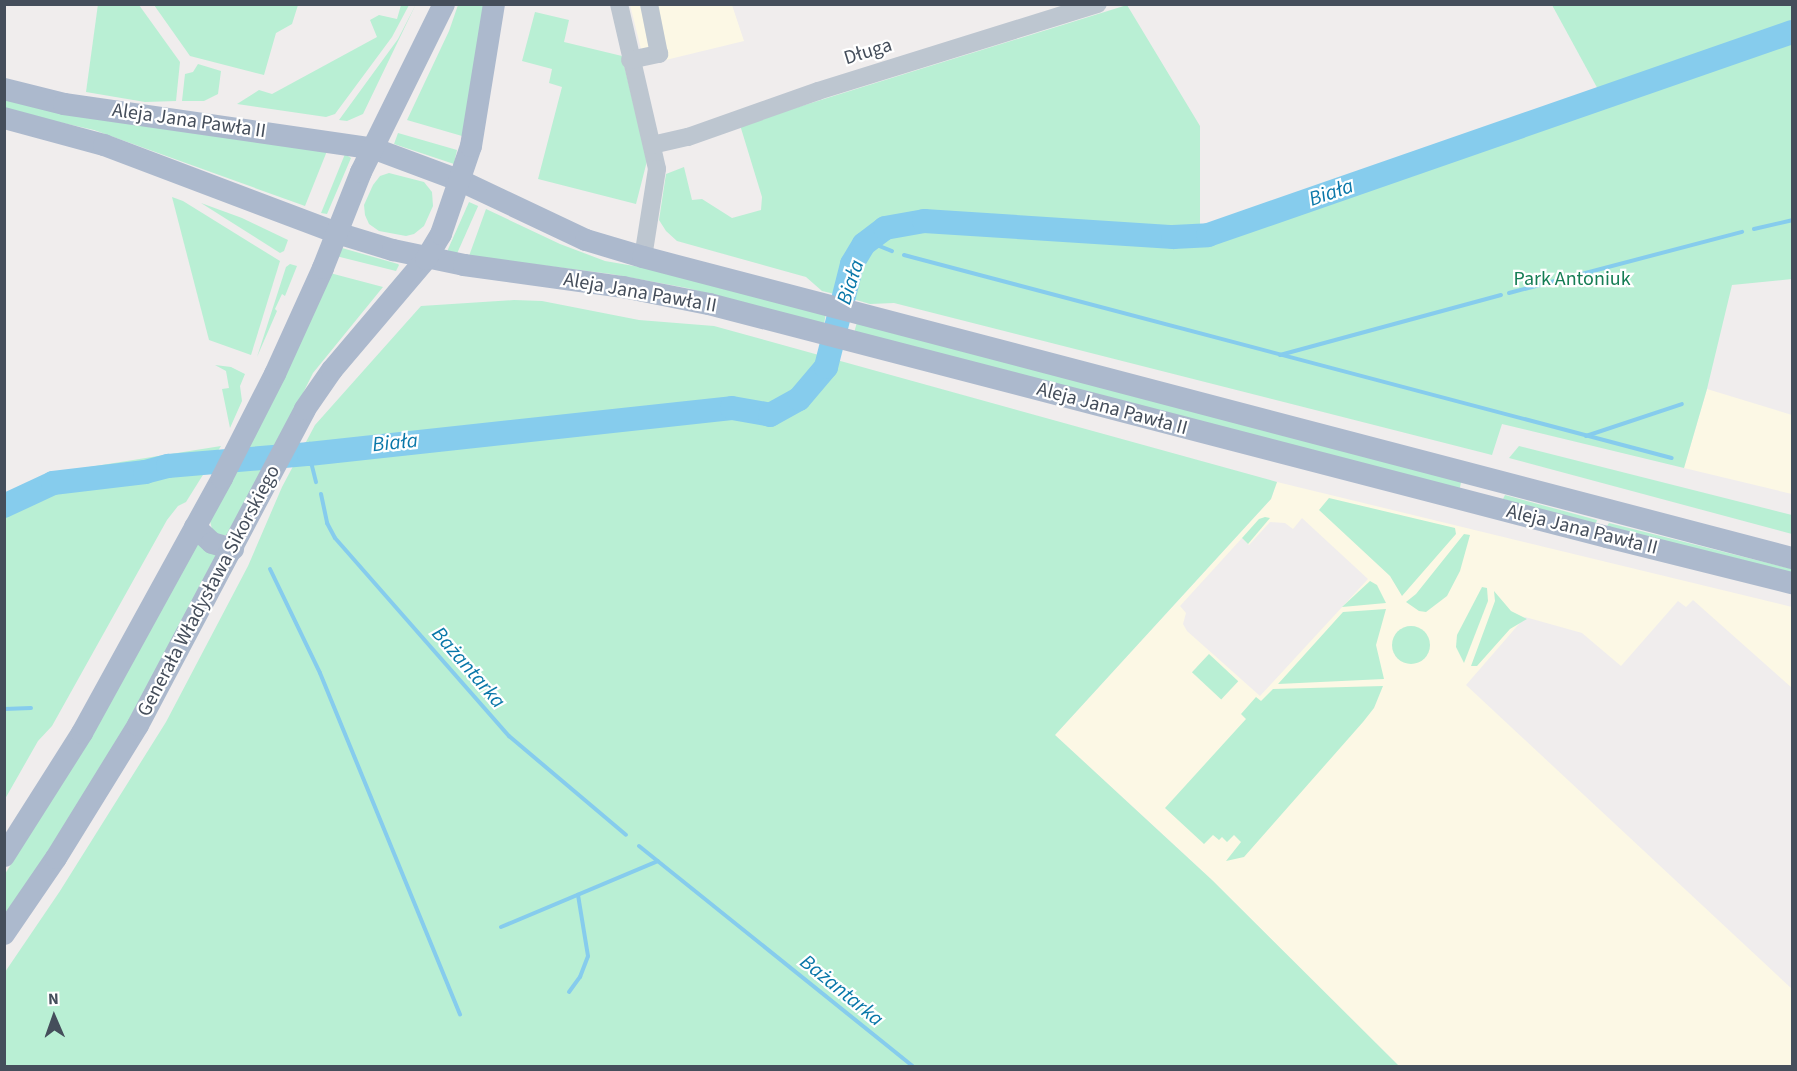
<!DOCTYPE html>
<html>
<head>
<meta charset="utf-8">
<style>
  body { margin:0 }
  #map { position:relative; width:1797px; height:1071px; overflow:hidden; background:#f0eded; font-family:"Source Sans 3",sans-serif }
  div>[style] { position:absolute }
  .commercial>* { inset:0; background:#fcf8e5 }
  .green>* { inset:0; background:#b9efd4; transform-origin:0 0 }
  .round { border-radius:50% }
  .stream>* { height:4px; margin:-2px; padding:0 2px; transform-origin:2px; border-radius:2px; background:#86cced }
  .river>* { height:24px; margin:-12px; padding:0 12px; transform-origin:12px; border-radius:12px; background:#86cced }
  .minor>* { height:18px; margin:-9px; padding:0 9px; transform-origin:9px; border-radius:9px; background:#bdc6d0 }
  .major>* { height:22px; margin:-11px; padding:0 11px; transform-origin:11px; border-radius:11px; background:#acb9cd }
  span { translate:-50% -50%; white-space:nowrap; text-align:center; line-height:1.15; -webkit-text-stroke:4.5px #fff; paint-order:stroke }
  .street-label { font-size:20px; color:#454e5b }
  .park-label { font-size:20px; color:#157d54 }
  .water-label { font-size:21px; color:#0977a9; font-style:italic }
  .frame { position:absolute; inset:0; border:6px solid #454e5b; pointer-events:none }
  .north { position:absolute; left:24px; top:987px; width:60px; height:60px; -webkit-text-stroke:4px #fff; paint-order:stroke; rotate:358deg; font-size:16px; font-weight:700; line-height:24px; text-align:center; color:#454e5b }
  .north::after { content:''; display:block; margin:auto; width:21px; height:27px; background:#454e5b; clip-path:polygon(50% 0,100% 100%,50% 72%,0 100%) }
</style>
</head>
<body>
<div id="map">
  <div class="commercial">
    <div style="clip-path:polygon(630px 5px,732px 5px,744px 41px,645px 65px)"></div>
    <div style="clip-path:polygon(1707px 389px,1792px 415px,1792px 494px,1684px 468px)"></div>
    <div style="clip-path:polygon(evenodd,1277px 482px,1792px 607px,1792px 688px,1693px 600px,1686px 607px,1678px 601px,1621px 666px,1582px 633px,1525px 617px,1466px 685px,1792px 989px,1792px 1066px,1399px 1066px,1212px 880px,1055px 735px,1271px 499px,1277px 482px,1302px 518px,1368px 579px,1260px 696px,1187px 631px,1183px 624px,1186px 613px,1180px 606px,1242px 538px,1249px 545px,1270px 522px,1285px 523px,1293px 529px,1302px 518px)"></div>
  </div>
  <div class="green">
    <div style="clip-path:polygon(98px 4px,139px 5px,180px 62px,176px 101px,145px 102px,86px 92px)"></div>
    <div style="clip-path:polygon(416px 4px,363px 114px,347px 121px,339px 120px,398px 39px)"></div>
    <div style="clip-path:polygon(154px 5px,298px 5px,292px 24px,276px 33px,264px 75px,190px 56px)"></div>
    <div style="clip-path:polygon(401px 5px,409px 5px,392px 37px,335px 114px,326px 117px,237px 104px,259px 90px,272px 94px,377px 37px,370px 20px,379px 15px,397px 19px)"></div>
    <div style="clip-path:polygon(458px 5px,488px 5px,462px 136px,407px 120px,449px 31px)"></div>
    <div style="clip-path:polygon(1127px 5px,1200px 126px,1200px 229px,919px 214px,881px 225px,861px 238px,849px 254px,839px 295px,822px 291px,806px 277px,677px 241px,666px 231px,659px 220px,666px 174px,684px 167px,692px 200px,702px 199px,732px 218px,761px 210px,762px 197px,740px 125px)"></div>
    <div style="clip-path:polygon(1552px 5px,1792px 5px,1792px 25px,1600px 93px)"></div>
    <div style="clip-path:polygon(535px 12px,569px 20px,564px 42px,622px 56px,647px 161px,636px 204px,538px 179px,562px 87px,549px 83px,552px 69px,522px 61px)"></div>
    <div style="clip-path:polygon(1792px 32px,1792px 279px,1732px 285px,1707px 389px,1684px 468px,1502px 424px,1492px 455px,894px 303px,870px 304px,846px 297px,852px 264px,862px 246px,877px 233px,909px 221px,1173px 239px,1217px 236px)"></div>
    <div style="clip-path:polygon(198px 64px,221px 71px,218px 94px,204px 101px,182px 101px,185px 74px,193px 72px)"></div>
    <div style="clip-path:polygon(4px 97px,327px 151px,305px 206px,94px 130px,5px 110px)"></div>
    <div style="clip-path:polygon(398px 133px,457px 150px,454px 164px,394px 144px)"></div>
    <div style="clip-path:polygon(345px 154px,351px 158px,327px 214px,321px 213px)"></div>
    <div style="clip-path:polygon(389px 173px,424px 182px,432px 192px,433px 206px,424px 226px,414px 234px,406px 236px,379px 231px,369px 224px,365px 215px,364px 205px,373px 185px,380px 176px)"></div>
    <div style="clip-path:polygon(172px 197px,183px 201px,280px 261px,251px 355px,209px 340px)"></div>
    <div style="left:469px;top:202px;width:10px;height:53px;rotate:24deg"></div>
    <div style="clip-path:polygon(201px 203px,242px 218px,288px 240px,284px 251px,280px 253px)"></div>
    <div style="clip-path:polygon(486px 209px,560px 244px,605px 261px,692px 276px,826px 313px,824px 324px,687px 288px,611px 274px,469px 256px)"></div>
    <div style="clip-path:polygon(342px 248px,398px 264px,399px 265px,396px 271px,336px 256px)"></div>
    <div style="clip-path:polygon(290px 264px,297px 266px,285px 296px,282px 294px,275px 309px,277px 311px,257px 357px,286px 267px)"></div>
    <div style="clip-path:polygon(330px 273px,383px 287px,313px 373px,235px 530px,228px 535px,219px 535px,212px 529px,210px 521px)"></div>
    <div style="clip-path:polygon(514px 300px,542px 301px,639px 320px,714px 326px,1277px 482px,1271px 499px,1055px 735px,1212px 880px,1399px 1066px,5px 1066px,5px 972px,60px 891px,166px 722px,248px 566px,282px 487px,315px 425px,421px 306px)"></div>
    <div style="clip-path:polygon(857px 322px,1462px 478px,1459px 492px,854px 333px)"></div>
    <div style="clip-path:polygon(215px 365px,231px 367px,245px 374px,240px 386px,242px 401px,230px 428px,222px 389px,229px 388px,226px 371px)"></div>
    <div style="clip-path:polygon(221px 446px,186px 502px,178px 506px,167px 520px,52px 726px,38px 741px,5px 799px,5px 497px,64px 471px)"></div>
    <div style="clip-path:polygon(1519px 446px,1792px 515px,1792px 534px,1509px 458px)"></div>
    <div style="clip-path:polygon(1505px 495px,1597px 520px,1595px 526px,1503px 499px)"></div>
    <div style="clip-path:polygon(1329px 498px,1455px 528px,1456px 534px,1402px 596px,1390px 576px,1319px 510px)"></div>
    <div style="clip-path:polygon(1265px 517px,1270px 518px,1248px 544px,1242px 538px,1259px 519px)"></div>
    <div style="clip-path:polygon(1609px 523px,1792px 569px,1792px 576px,1607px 526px)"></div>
    <div style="clip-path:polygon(1464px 534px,1470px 535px,1460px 571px,1447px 596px,1426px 612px,1419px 611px,1406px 602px,1416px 594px)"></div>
    <div style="clip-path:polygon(199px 538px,218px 552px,132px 717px,5px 922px,5px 874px,88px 739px)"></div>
    <div style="clip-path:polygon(1370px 581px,1377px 585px,1386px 603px,1342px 607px)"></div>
    <div style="clip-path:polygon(1482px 587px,1487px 588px,1488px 601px,1464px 663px,1456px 647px,1457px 635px)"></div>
    <div style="clip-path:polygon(1494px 591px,1511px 611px,1527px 619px,1510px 629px,1477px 666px,1471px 666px,1495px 601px)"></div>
    <div style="clip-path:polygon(1386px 609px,1376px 645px,1384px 679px,1278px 684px,1343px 612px)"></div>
    <div class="round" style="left:1392px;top:626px;width:38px;height:38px"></div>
    <div style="left:1209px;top:654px;width:40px;height:25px;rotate:43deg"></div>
    <div style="clip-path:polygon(1383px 686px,1374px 708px,1363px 722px,1244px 857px,1226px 861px,1241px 842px,1234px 835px,1227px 842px,1222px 837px,1219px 840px,1213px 835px,1204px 844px,1165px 808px,1246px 719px,1241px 714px,1256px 697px,1261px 701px,1273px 689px)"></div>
  </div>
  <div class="stream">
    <div style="left:1754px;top:229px;width:39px;rotate:-13deg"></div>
    <div style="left:867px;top:241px;width:27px;rotate:22deg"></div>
    <div style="left:904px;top:255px;width:794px;rotate:14.81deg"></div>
    <div style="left:1509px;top:293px;width:241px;rotate:-14.7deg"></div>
    <div style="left:1280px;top:355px;width:229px;rotate:-15.2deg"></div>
    <div style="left:1586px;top:436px;width:101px;rotate:-18.4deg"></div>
    <div style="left:309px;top:454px;width:29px;rotate:76deg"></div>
    <div style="left:321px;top:494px;width:30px;rotate:78deg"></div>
    <div style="left:327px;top:523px;width:17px;rotate:62deg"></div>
    <div style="left:335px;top:538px;width:264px;rotate:48.7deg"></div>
    <div style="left:509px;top:736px;width:153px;rotate:40.2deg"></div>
    <div style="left:270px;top:569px;width:115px;rotate:64.3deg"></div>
    <div style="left:320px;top:673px;width:369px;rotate:67.7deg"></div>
    <div style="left:4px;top:709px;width:27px;rotate:-2deg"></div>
    <div style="left:639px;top:846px;width:351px;rotate:38.8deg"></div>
    <div style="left:501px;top:927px;width:170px;rotate:-22.8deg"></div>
    <div style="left:569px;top:992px;width:19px;rotate:-54deg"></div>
    <div style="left:580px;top:977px;width:22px;rotate:-69deg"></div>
    <div style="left:588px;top:956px;width:62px;rotate:-99.3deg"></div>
  </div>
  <div class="river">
    <div style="left:4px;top:506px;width:54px;rotate:-25.1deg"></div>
    <div style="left:53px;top:483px;width:93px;rotate:-6.8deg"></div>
    <div style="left:145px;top:472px;width:24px;rotate:-15deg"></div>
    <div style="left:168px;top:466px;width:142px;rotate:-4.9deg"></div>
    <div style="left:309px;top:454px;width:425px;rotate:-6.2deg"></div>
    <div style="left:732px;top:408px;width:39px;rotate:10deg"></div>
    <div style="left:770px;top:415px;width:33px;rotate:-29deg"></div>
    <div style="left:799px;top:399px;width:42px;rotate:-49.8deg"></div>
    <div style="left:826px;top:367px;width:106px;rotate:-75.8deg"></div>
    <div style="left:852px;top:264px;width:23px;rotate:-59deg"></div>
    <div style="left:864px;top:244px;width:26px;rotate:-37deg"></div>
    <div style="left:885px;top:228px;width:40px;rotate:-10deg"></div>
    <div style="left:924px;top:221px;width:250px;rotate:3.7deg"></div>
    <div style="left:1173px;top:237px;width:35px;rotate:-3deg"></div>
    <div style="left:1208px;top:235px;width:618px;rotate:-19.17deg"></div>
  </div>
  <div class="minor">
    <div style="left:619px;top:4px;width:169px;rotate:77deg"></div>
    <div style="left:657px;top:169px;width:89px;rotate:99deg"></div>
    <div style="left:630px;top:60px;width:30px;rotate:-12deg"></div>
    <div style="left:659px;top:54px;width:51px;rotate:-101.3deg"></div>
    <div style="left:652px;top:145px;width:37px;rotate:-13deg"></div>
    <div style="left:688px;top:137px;width:138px;rotate:-19.5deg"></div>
    <div style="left:818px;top:91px;width:293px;rotate:-17.3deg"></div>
  </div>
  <div class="major">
    <div style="left:4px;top:89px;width:62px;rotate:14deg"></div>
    <div style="left:64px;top:104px;width:314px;rotate:8.2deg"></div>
    <div style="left:375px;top:149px;width:92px;rotate:20.4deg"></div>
    <div style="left:461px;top:181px;width:138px;rotate:25.3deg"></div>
    <div style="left:586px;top:240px;width:59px;rotate:16.6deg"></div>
    <div style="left:643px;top:257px;width:1188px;rotate:14.68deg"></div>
    <div style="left:4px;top:118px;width:104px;rotate:15.1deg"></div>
    <div style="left:104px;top:145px;width:249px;rotate:20.7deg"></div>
    <div style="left:337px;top:233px;width:59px;rotate:16.9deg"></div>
    <div style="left:393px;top:250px;width:73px;rotate:11.9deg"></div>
    <div style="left:464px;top:265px;width:161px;rotate:7.9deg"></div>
    <div style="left:623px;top:287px;width:88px;rotate:11.2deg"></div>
    <div style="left:709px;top:304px;width:928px;rotate:14.55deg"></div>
    <div style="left:1607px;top:537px;width:191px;rotate:14deg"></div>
    <div style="left:195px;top:527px;width:23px;rotate:43deg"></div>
    <div style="left:212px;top:543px;width:22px;rotate:16deg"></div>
    <div style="left:4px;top:856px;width:146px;rotate:-57.6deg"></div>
    <div style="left:82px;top:733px;width:291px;rotate:-61.2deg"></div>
    <div style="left:222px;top:478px;width:117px;rotate:-63deg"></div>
    <div style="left:275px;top:374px;width:116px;rotate:-65.6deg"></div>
    <div style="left:323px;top:268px;width:103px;rotate:-68.4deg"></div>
    <div style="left:361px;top:172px;width:187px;rotate:-63.7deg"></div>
    <div style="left:4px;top:934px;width:92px;rotate:-55.6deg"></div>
    <div style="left:56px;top:858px;width:156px;rotate:-58.3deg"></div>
    <div style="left:138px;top:725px;width:357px;rotate:-62.1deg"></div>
    <div style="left:305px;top:409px;width:47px;rotate:-55.3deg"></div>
    <div style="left:332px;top:370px;width:145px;rotate:-49.7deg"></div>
    <div style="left:426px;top:259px;width:29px;rotate:-59deg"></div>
    <div style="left:441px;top:234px;width:93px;rotate:-71.2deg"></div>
    <div style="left:471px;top:146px;width:144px;rotate:-80.8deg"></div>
  </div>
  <div class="street-label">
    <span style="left:868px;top:52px;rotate:-17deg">Długa</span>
    <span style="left:189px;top:121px;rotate:8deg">Aleja Jana Pawła II</span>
    <span style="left:640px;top:293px;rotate:10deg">Aleja Jana Pawła II</span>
    <span style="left:1112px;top:409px;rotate:15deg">Aleja Jana Pawła II</span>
    <span style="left:1582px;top:530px;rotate:14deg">Aleja Jana Pawła II</span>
    <span style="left:209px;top:591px;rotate:-62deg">Generała Władysława Sikorskiego</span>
  </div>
  <div class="park-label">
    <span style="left:1572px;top:279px">Park Antoniuk</span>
  </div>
  <div class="water-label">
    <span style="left:1331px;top:192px;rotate:-19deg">Biała</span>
    <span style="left:850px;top:282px;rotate:-72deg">Biała</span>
    <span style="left:395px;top:442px;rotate:-6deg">Biała</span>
    <span style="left:469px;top:667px;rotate:49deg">Bażantarka</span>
    <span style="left:842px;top:990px;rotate:39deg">Bażantarka</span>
  </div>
  <div class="frame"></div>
  <div class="north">N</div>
</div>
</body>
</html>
